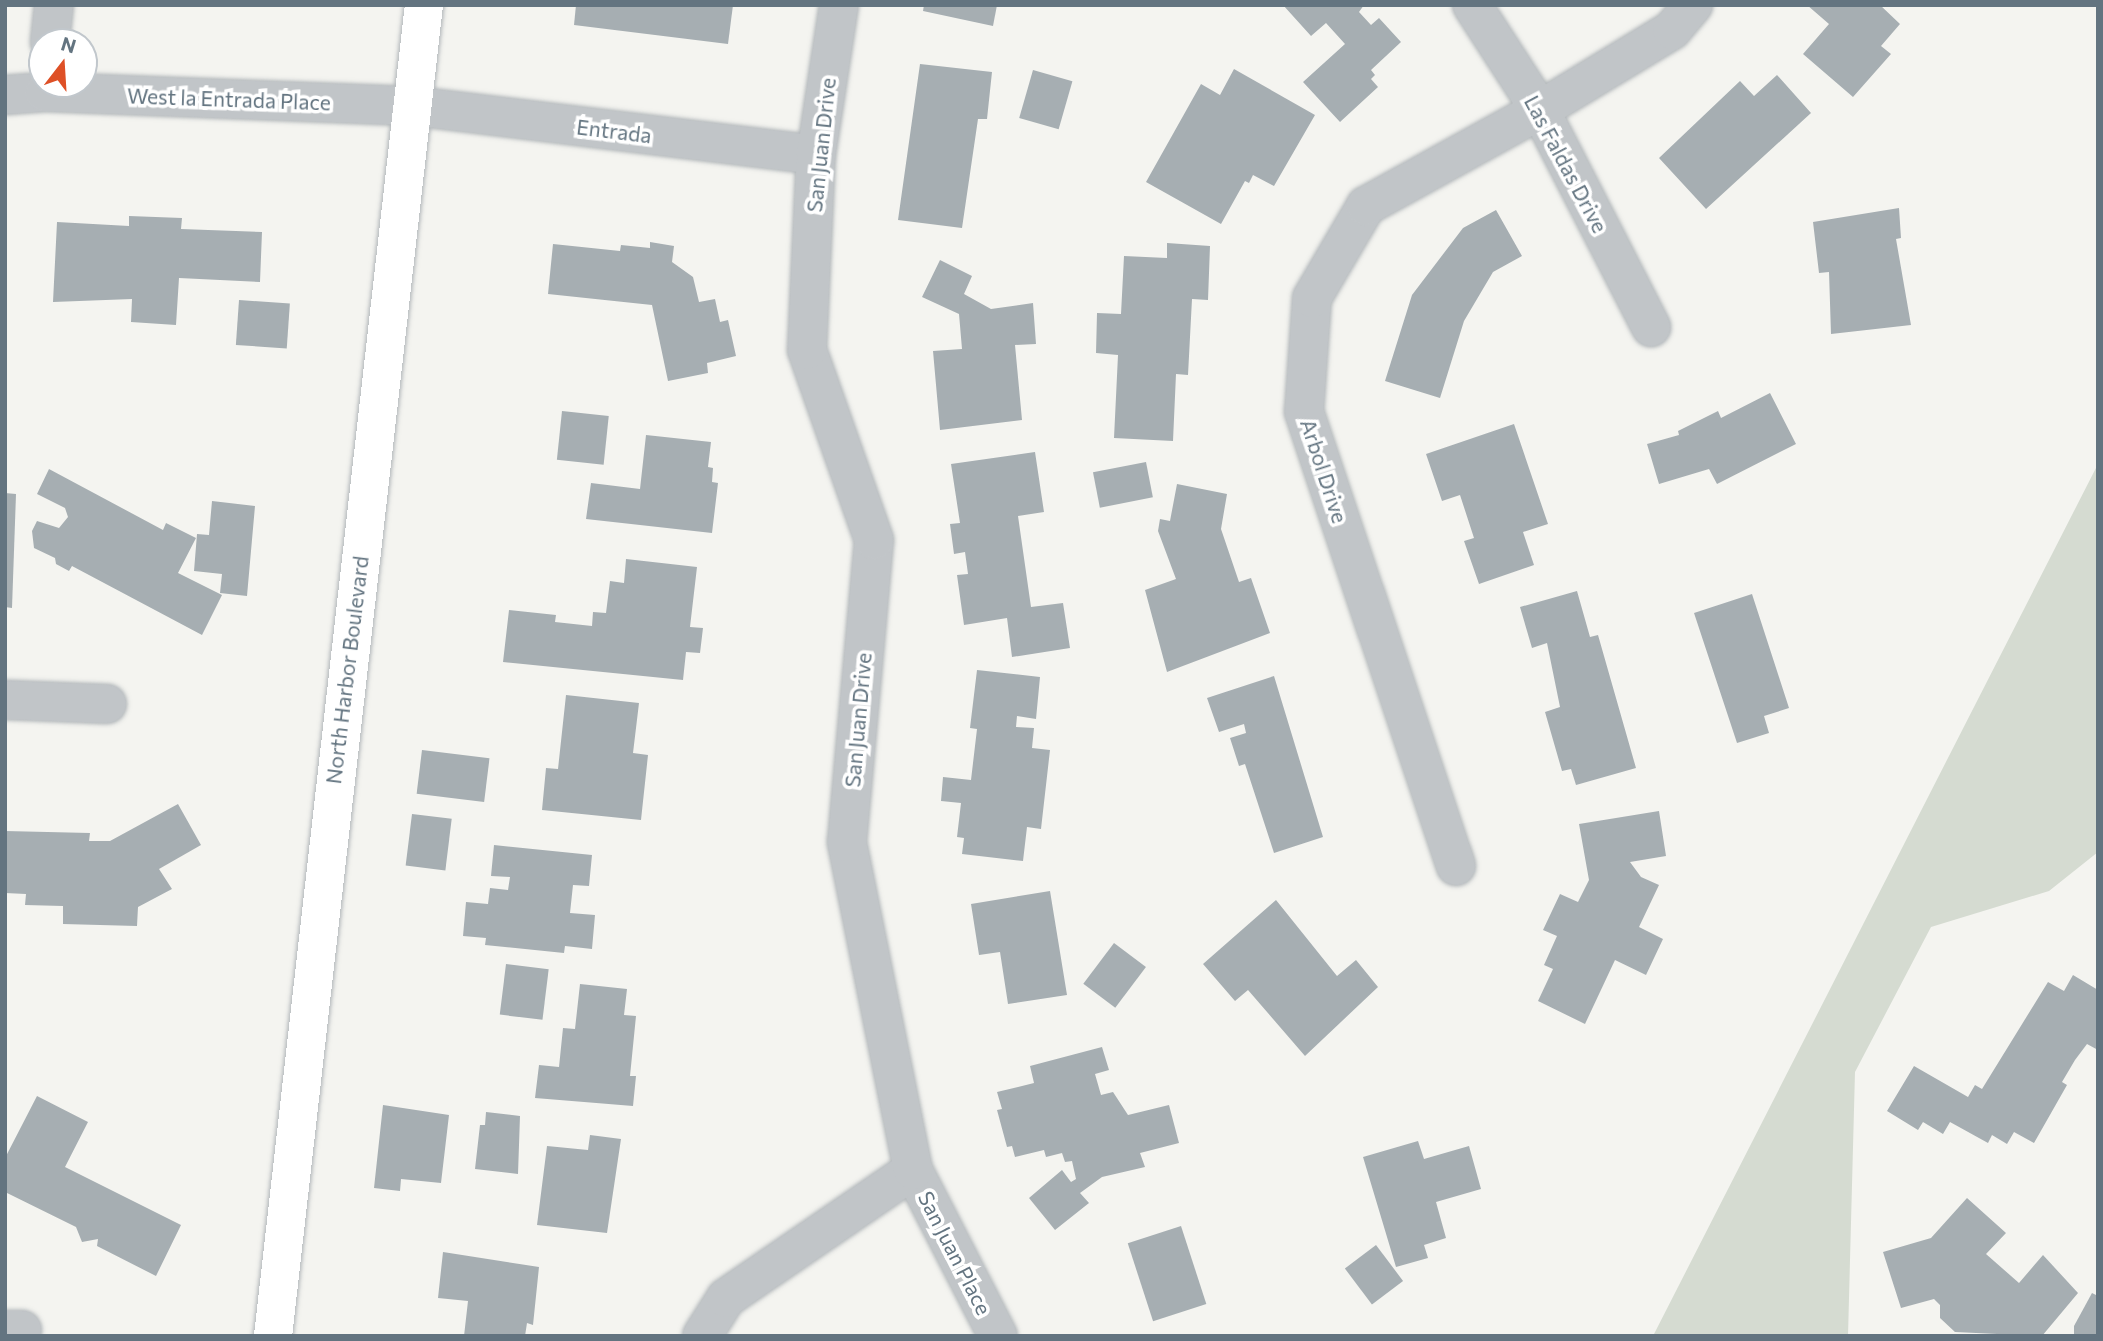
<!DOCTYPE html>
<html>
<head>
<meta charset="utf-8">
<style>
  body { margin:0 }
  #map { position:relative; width:2103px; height:1341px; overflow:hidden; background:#f4f4f0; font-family:Commissioner,sans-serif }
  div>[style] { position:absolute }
  .green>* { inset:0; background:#d5dbd1 }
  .building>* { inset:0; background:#a6aeb2; transform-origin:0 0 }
  .roads { filter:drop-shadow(0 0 2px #b2b7ba) drop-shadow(0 0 2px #b2b7ba) }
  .minor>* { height:38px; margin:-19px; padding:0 19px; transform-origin:19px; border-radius:19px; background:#c1c5c8 }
  .primary>* { height:38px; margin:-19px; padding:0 19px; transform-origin:19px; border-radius:19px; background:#fff }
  span { translate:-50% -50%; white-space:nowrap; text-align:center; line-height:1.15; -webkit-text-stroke:7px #fff; paint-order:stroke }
  .street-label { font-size:21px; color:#637480 }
  .frame { position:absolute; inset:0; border:7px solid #637480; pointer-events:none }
  .north { position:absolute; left:28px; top:28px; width:70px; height:70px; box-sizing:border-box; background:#fff; border:2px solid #c1c7cc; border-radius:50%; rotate:17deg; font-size:19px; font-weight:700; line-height:28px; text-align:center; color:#637480 }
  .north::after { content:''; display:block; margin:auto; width:24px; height:32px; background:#de5026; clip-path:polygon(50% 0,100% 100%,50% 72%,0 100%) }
</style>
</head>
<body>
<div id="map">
  <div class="green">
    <div style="clip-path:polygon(2098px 464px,2098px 852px,2049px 891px,1931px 927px,1855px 1072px,1848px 1336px,1653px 1336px)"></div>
  </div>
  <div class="building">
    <div style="clip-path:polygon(576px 5px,733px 5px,728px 44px,574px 25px)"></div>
    <div style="clip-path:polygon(924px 5px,997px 5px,993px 26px,923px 11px)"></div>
    <div style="clip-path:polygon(1283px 5px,1364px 5px,1359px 12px,1371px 25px,1379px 18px,1401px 42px,1371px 70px,1375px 75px,1371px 79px,1378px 87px,1340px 122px,1303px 82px,1345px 44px,1326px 23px,1311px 36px)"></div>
    <div style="clip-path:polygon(1807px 5px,1880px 5px,1900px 24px,1881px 46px,1891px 54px,1853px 97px,1803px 54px,1829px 24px)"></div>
    <div style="clip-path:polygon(920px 64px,992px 72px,987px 119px,978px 119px,962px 228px,898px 220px)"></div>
    <div style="clip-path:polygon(1234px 69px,1315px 115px,1274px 186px,1253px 175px,1249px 183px,1245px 181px,1221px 224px,1146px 182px,1201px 84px,1220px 95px)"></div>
    <div style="left:1033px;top:70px;width:41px;height:50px;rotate:16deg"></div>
    <div style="clip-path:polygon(1777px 75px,1811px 113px,1706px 209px,1659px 158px,1740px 81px,1754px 96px)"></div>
    <div style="clip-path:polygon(1899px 208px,1901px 238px,1896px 239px,1911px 325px,1831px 334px,1829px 272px,1819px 273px,1813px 222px)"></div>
    <div style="clip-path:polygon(1496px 210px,1522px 256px,1493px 272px,1464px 321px,1440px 398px,1385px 381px,1412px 295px,1463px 228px)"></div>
    <div style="clip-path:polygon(129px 216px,182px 218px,181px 229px,262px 232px,260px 282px,179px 278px,176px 325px,131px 322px,132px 299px,53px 302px,57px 222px,129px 226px)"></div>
    <div style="clip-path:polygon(650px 242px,674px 246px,672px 262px,693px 277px,699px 302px,715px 299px,720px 322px,728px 320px,736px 356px,707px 363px,708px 373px,668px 381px,652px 305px,548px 294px,553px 244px,620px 251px,621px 245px,650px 248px)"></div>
    <div style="clip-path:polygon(1167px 243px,1210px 246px,1208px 300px,1192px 299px,1188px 375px,1176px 374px,1173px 441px,1114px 438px,1118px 355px,1096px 353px,1097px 313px,1121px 314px,1124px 256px,1167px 258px)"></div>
    <div style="clip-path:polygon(940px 260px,972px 276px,964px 294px,991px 309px,1033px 303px,1036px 344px,1015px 345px,1022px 420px,940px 430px,933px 351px,962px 349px,959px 314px,922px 297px)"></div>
    <div style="left:239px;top:300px;width:51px;height:45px;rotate:4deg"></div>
    <div style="clip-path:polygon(1770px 393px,1796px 444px,1717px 484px,1709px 469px,1659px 484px,1647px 444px,1679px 435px,1678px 431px,1718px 411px,1721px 418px)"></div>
    <div style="left:562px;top:411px;width:47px;height:49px;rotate:6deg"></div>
    <div style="clip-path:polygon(1514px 424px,1548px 524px,1523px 532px,1534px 565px,1479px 584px,1464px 541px,1474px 538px,1460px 495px,1442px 501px,1426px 454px)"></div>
    <div style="clip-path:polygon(646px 435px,711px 442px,708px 467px,713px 468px,712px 482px,718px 483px,712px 533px,586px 519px,591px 483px,640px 489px)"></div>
    <div style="clip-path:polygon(1035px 452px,1044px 512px,1018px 516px,1031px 607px,1063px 603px,1070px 648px,1012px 657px,1007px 618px,964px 625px,957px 575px,968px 574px,965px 552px,954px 554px,950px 524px,960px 523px,951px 464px)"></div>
    <div style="left:1146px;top:462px;width:36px;height:54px;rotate:79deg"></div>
    <div style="clip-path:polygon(49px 469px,163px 530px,166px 523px,196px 538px,178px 573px,222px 595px,202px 635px,72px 566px,69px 571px,56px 564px,55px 558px,34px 548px,32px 531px,37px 521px,59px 528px,68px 517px,65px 508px,37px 494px)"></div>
    <div style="clip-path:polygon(1177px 484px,1227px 494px,1221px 529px,1239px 582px,1251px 578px,1270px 633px,1167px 672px,1145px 590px,1176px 579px,1158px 531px,1160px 519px,1170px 521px)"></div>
    <div style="clip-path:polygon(5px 493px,16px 494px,12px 608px,5px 607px)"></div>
    <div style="clip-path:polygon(212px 501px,255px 506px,247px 596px,220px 593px,222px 574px,194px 571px,197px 534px,209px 535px)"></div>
    <div style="clip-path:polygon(626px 559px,697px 567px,690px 627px,703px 628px,700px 653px,686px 652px,683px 680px,503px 662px,509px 610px,556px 615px,555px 622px,592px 626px,593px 612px,606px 613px,610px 581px,624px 583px)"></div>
    <div style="clip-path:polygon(1577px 591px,1590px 637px,1598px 635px,1636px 768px,1576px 785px,1571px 769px,1562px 771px,1545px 712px,1560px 707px,1547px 643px,1532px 648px,1520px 607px)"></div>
    <div style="clip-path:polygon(1752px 594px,1789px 708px,1764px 716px,1769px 733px,1737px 743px,1694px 613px)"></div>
    <div style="clip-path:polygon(977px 670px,1040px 677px,1036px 719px,1017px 716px,1016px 727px,1034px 728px,1032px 748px,1050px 750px,1041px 829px,1027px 827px,1023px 861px,962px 854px,964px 838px,957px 837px,961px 803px,941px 801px,943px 777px,971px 780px,977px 729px,970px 728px)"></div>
    <div style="clip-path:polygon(1274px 676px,1323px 837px,1274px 853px,1245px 764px,1239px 766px,1230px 738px,1246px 733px,1244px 724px,1219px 732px,1207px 698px)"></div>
    <div style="clip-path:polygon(566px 695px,639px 703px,633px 753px,648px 755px,641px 820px,542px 810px,546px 768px,558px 769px)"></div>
    <div style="left:422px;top:750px;width:68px;height:44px;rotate:7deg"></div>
    <div style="clip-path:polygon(178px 804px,201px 845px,159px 869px,172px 889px,138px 907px,137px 926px,63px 924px,63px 906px,25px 905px,26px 894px,5px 893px,5px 831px,90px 833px,89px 841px,110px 841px)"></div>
    <div style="clip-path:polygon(1659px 811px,1666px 856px,1630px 862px,1641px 877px,1659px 885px,1639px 927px,1663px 939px,1646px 975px,1615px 960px,1585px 1024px,1538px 1001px,1553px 969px,1544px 965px,1557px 936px,1543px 930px,1560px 894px,1578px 902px,1589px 880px,1579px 824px)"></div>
    <div style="left:412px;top:814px;width:40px;height:52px;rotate:7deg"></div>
    <div style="clip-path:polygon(494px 845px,592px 855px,589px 886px,573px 885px,570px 913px,595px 915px,592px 949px,565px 946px,564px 953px,485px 945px,486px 938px,463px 936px,466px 902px,488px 904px,490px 888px,508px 890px,510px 877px,491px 876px)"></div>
    <div style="clip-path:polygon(1050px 891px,1067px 995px,1008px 1004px,1000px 952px,979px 955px,971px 904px)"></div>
    <div style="clip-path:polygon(1276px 900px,1337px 976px,1356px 960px,1378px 987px,1305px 1056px,1248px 990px,1235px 1001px,1203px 964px)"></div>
    <div style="left:1114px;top:943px;width:40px;height:51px;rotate:37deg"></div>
    <div style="left:506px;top:964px;width:43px;height:51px;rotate:7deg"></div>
    <div style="clip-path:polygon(2073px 975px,2098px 990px,2098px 1050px,2087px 1044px,2075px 1060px,2062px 1082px,2067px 1085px,2034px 1143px,2014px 1132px,2007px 1144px,1992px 1135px,1988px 1143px,1950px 1122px,1943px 1134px,1923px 1122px,1918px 1130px,1887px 1111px,1914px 1066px,1968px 1097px,1975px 1085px,1982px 1089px,2048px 982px,2064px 991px)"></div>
    <div style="clip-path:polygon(580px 984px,627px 989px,624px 1015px,636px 1016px,630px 1076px,636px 1076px,633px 1106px,535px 1098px,539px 1065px,559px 1067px,563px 1028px,575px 1029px)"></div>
    <div style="clip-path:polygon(1102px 1047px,1109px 1070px,1095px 1074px,1101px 1095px,1113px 1092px,1128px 1115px,1169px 1105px,1179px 1143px,1140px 1153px,1145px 1167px,1102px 1177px,1080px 1193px,1089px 1203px,1055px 1230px,1029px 1198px,1062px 1170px,1071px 1182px,1076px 1179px,1072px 1161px,1065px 1162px,1062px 1153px,1046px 1157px,1044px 1150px,1015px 1157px,1012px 1146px,1007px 1147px,997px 1110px,1002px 1109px,997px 1092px,1034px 1083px,1030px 1066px)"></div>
    <div style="clip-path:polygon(37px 1096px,88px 1122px,65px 1167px,181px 1225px,156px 1276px,97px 1246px,98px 1239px,82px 1242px,76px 1227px,5px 1192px,5px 1158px)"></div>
    <div style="clip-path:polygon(383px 1105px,449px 1115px,441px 1183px,401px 1179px,400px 1191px,374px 1188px)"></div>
    <div style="clip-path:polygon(486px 1112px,520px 1116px,518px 1174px,475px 1169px,480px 1125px,485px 1125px)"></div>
    <div style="clip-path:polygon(590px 1135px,621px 1139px,607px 1233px,537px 1225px,547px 1146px,588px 1150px)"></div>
    <div style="clip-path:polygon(1418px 1141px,1424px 1159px,1469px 1146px,1481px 1189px,1436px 1202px,1446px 1238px,1424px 1245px,1428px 1258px,1396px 1267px,1363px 1157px)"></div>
    <div style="clip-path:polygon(1967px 1198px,2006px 1233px,1986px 1254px,2019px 1283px,2043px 1255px,2078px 1293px,2042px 1336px,1955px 1332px,1940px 1318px,1940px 1305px,1934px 1299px,1901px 1308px,1883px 1252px,1931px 1238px)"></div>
    <div style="left:1181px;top:1226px;width:82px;height:56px;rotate:72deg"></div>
    <div style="left:1376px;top:1245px;width:45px;height:39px;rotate:53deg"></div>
    <div style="clip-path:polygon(443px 1252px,539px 1267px,533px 1325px,527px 1323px,525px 1336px,464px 1336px,468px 1301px,438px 1298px)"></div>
    <div style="clip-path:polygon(2092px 1293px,2098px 1296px,2098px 1336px,2074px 1336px,2074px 1326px)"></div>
  </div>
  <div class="roads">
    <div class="minor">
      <div style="left:1472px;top:5px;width:125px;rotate:57.1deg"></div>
      <div style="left:1540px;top:110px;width:244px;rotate:62.9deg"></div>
      <div style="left:50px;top:42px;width:37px;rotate:-84deg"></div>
      <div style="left:5px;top:95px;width:40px;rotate:-4.3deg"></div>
      <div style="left:45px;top:92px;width:367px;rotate:2.2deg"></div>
      <div style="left:412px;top:106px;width:407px;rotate:6.9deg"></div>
      <div style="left:5px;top:700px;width:102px;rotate:2.2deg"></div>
      <div style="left:1456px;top:866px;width:479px;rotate:-108.5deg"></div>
      <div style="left:1304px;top:412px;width:114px;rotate:-86deg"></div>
      <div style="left:1312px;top:298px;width:107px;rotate:-59.6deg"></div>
      <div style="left:1366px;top:206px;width:199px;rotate:-28.9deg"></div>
      <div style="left:1540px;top:110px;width:154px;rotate:-31.2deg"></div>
      <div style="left:1672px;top:30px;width:33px;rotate:-50deg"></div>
      <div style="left:913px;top:1170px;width:186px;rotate:62.9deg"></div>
      <div style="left:5px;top:1330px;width:17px"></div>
      <div style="left:702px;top:1336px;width:45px;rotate:-57.7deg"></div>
      <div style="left:726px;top:1298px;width:227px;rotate:-34.4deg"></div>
      <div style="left:913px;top:1170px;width:335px;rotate:-101.4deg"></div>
      <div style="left:847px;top:842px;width:303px;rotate:-84.9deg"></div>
      <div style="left:874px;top:540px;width:201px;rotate:-109.4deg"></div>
      <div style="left:807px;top:350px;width:195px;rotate:-87.4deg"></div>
      <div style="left:816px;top:155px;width:152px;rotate:-81.3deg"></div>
    </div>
    <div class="primary">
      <div style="left:273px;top:1336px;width:1340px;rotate:-83.53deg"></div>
    </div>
  </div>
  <div class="street-label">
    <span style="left:229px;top:99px;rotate:2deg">West la Entrada Place</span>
    <span style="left:614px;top:131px;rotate:7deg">Entrada</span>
    <span style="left:821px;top:145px;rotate:-84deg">San Juan Drive</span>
    <span style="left:1566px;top:164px;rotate:62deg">Las Faldas Drive</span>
    <span style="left:1324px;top:471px;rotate:72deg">Arbol Drive</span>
    <span style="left:347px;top:670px;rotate:-83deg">North Harbor Boulevard</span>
    <span style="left:858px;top:720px;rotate:-85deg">San Juan Drive</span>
    <span style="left:955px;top:1253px;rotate:63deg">San Juan Place</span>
  </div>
  <div class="frame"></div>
  <div class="north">N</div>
</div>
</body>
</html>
